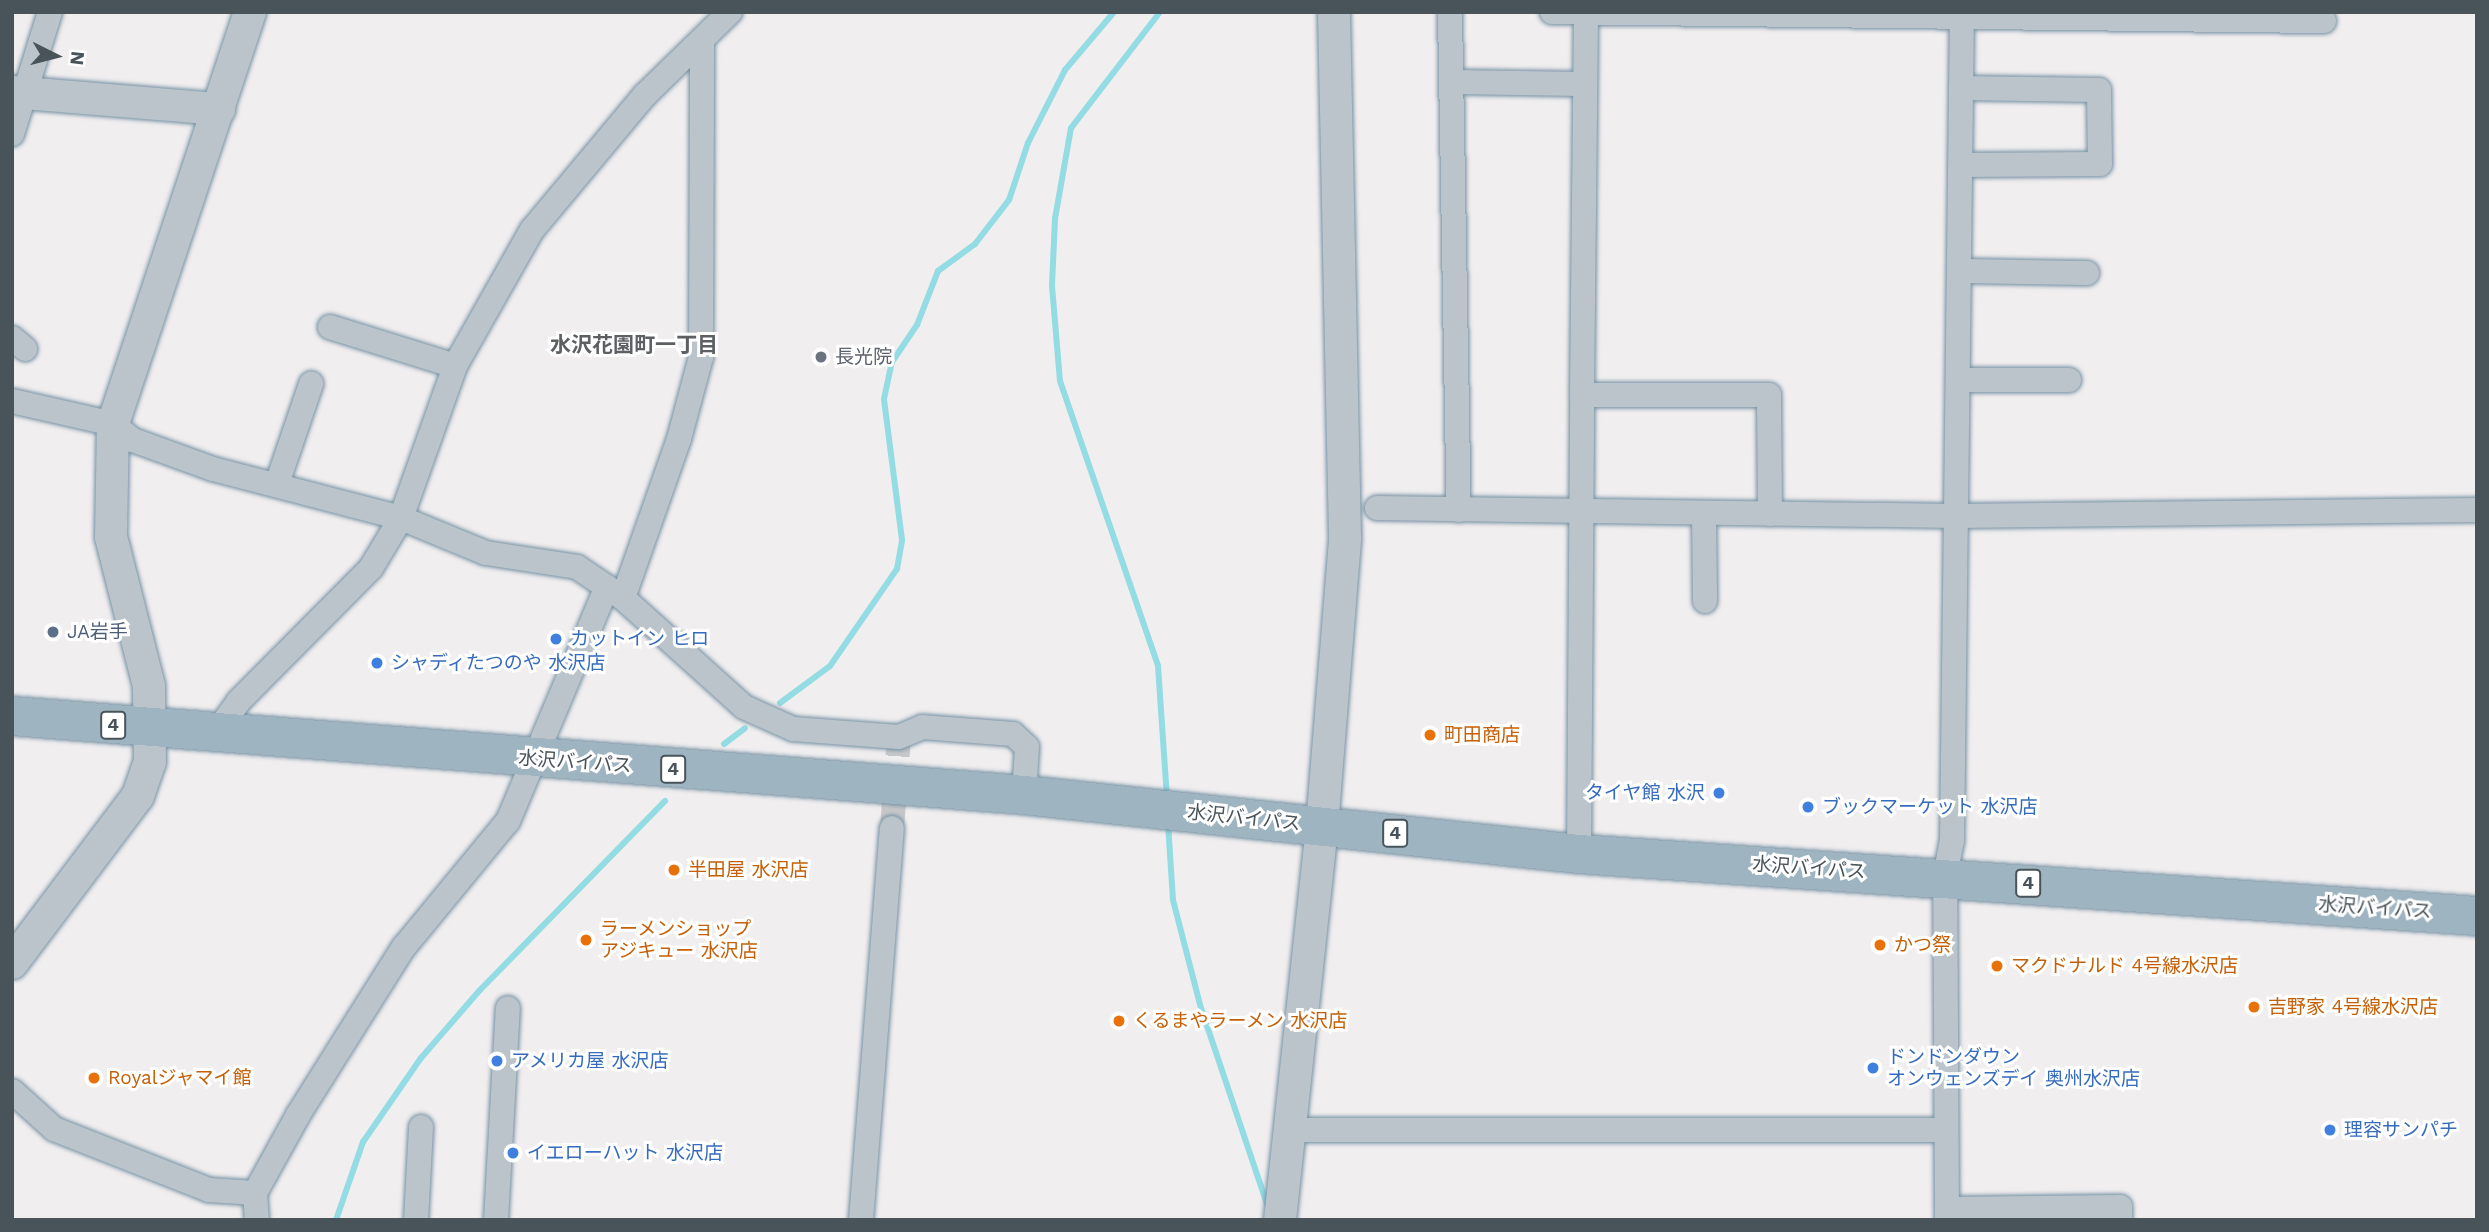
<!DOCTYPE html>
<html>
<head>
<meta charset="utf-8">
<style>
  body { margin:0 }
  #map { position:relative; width:2489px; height:1232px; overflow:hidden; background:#f1eeef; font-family:"Work Sans","Noto Sans JP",sans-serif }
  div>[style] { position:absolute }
  .stream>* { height:6px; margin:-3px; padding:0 3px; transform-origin:3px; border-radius:3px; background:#93dce3 }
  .minor-tunnel>* { height:24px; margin-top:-12px; transform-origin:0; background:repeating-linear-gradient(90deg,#c7c8ca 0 24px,transparent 0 36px) }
  .roads { filter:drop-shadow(0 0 2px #7692a4) drop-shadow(0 0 2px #7692a4) }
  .minor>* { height:24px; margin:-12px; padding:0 12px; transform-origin:12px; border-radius:12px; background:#bbc4ca }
  .tertiary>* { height:32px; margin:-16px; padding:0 16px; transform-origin:16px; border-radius:16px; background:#bbc4ca }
  .trunk>* { height:38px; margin:-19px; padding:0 19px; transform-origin:19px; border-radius:19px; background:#9eb4c1 }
  .dots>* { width:19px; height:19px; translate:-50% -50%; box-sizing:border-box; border:4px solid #fff; border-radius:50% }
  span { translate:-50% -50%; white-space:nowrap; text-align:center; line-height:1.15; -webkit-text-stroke:6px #fff; paint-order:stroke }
  .shield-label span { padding:2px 5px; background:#fff; border:2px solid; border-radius:5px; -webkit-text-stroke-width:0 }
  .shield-label { font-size:18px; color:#48545a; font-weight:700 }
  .worship-label { font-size:19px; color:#5b616d }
  .left { translate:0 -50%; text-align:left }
  .service-label { font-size:19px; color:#4e5e75 }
  .shop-label { font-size:19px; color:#366cbe }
  .right { translate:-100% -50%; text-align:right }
  .food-label { font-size:19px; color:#c56008 }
  .street-label { font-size:19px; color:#48545a }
  .neighbourhood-label { font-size:21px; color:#5c6063; font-weight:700 }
  .frame { position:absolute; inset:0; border:14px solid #48545a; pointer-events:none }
  .north { position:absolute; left:21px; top:21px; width:70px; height:70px; -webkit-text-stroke:5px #fff; paint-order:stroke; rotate:96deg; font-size:19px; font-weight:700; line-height:28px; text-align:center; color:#48545a }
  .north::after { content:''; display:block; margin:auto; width:24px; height:32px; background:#48545a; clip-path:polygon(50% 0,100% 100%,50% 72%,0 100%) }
</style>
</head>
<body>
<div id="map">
  <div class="stream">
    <div style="left:1160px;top:12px;width:146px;rotate:127.5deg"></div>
    <div style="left:1071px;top:128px;width:92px;rotate:100deg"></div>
    <div style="left:1055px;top:219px;width:67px;rotate:92.6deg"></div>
    <div style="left:1052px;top:286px;width:95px;rotate:85.2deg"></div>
    <div style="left:1060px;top:381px;width:301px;rotate:71deg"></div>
    <div style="left:1158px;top:666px;width:132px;rotate:86.1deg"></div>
    <div style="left:780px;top:703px;width:62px;rotate:-36.5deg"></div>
    <div style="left:830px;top:666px;width:118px;rotate:-55.4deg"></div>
    <div style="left:897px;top:569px;width:29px;rotate:-80deg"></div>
    <div style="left:902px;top:540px;width:142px;rotate:-97.3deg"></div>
    <div style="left:884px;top:399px;width:38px;rotate:-78deg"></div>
    <div style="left:892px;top:362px;width:45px;rotate:-56deg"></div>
    <div style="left:917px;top:325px;width:58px;rotate:-68.7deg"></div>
    <div style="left:938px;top:271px;width:46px;rotate:-36.1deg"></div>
    <div style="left:975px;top:244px;width:56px;rotate:-52.3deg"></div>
    <div style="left:1009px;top:200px;width:60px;rotate:-71.6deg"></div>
    <div style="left:1028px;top:143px;width:82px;rotate:-63.1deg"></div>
    <div style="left:1065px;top:70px;width:76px;rotate:-49.8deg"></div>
    <div style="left:724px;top:744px;width:26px;rotate:-37deg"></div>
    <div style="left:1168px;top:823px;width:77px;rotate:86.3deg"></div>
    <div style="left:1173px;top:900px;width:112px;rotate:75.5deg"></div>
    <div style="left:1201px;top:1008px;width:210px;rotate:71.4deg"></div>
    <div style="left:336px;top:1220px;width:83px;rotate:-70.9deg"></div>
    <div style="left:363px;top:1142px;width:102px;rotate:-55.4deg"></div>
    <div style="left:421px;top:1058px;width:89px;rotate:-49.1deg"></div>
    <div style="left:479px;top:991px;width:266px;rotate:-45.6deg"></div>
  </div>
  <div class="minor-tunnel">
    <div style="left:892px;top:828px;width:91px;rotate:-85.6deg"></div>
  </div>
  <div class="roads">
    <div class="minor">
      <div style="left:1450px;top:12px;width:498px;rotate:89deg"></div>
      <div style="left:1552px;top:12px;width:772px;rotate:0.67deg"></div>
      <div style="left:1452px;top:82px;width:133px;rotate:0.9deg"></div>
      <div style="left:12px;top:134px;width:128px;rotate:-72.7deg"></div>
      <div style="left:1961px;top:165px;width:139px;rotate:-0.4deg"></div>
      <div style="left:2100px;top:164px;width:74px;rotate:-90.8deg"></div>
      <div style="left:2099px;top:90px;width:138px;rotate:-179.2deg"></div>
      <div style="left:1960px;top:271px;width:127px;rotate:0.9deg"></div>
      <div style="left:330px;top:327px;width:131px;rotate:17.3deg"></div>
      <div style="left:12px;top:338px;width:17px;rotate:40deg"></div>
      <div style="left:1958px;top:380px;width:111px"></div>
      <div style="left:1582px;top:395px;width:382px;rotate:-89.4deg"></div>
      <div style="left:12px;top:401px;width:104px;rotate:12.8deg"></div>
      <div style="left:113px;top:424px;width:26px;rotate:39deg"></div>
      <div style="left:133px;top:440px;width:85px;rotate:19.9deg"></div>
      <div style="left:213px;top:469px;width:194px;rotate:14.6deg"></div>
      <div style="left:401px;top:518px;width:92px;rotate:22.4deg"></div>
      <div style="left:486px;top:553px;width:92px;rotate:8.7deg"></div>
      <div style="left:577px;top:567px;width:55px;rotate:34deg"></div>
      <div style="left:623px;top:598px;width:163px;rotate:42deg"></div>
      <div style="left:744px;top:707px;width:54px;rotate:24.2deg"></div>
      <div style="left:793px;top:729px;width:106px;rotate:4.3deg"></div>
      <div style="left:899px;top:737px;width:25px;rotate:-23deg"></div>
      <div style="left:922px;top:727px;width:91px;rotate:4.4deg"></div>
      <div style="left:1013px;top:734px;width:19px;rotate:43deg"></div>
      <div style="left:1027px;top:747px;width:48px;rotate:93.6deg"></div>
      <div style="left:277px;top:484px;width:106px;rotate:-71.2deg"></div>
      <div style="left:1377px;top:508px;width:578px;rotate:0.79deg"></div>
      <div style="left:1955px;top:516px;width:522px;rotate:-0.66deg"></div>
      <div style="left:1704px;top:514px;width:87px;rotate:89.3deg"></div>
      <div style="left:623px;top:598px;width:169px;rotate:-70.6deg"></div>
      <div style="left:679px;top:439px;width:85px;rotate:-75deg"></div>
      <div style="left:701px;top:357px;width:317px;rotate:-89.8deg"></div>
      <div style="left:215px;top:734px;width:39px;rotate:-54deg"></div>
      <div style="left:238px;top:702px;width:189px;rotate:-45.2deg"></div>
      <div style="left:371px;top:568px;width:58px;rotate:-59deg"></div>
      <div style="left:401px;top:518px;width:161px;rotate:-70.4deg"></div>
      <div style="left:455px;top:366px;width:156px;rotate:-60.5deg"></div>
      <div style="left:532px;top:230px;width:176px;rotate:-50.1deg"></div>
      <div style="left:645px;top:95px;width:119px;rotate:-44.3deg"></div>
      <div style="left:1579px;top:854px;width:459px;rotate:-89.6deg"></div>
      <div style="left:1582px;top:395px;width:187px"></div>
      <div style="left:1769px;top:395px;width:119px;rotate:89.5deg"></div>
      <div style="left:12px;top:1091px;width:57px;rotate:42.1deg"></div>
      <div style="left:54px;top:1129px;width:167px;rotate:21.5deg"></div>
      <div style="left:209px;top:1190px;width:46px;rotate:3.7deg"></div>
      <div style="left:255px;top:1193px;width:89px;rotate:-61.1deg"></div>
      <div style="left:298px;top:1115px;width:199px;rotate:-57.8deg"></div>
      <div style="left:404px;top:947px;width:163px;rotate:-50.5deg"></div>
      <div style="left:508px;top:821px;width:254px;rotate:-67.1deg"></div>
      <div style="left:1289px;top:1130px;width:657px"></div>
      <div style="left:255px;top:1193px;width:27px;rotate:86deg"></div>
      <div style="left:1947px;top:1209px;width:173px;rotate:-0.7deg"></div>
      <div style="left:2120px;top:1207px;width:13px;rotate:90deg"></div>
      <div style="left:416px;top:1220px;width:93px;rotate:-86.9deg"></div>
      <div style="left:496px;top:1220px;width:212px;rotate:-86.8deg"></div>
      <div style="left:861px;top:1220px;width:393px;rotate:-85.5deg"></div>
      <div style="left:1947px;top:1220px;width:344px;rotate:-90.3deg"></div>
      <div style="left:1945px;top:876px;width:36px;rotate:-79deg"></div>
      <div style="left:1952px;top:841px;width:829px;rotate:-89.31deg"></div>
    </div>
    <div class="tertiary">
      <div style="left:12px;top:92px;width:208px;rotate:4.7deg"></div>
      <div style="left:12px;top:963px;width:209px;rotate:-53deg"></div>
      <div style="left:138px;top:796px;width:36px;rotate:-71deg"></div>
      <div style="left:150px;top:762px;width:76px;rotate:-90.8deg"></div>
      <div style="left:149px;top:686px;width:154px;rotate:-104.3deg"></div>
      <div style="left:111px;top:537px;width:113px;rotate:-89deg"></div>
      <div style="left:113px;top:424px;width:434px;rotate:-71.6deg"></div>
      <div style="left:1280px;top:1220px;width:396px;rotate:-83.9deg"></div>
      <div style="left:1322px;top:826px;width:289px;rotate:-85.4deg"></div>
      <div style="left:1345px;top:538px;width:526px;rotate:-91.2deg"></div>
    </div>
    <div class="trunk">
      <div style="left:12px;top:716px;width:1015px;rotate:4.46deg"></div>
      <div style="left:1024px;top:795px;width:558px;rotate:6.07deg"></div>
      <div style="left:1579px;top:854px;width:900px;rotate:3.95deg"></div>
    </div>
  </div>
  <div class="dots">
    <div style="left:821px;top:357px;background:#6b7280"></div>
    <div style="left:53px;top:632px;background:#5c6f8a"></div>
    <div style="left:556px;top:639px;background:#3f7fe0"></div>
    <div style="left:377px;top:663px;background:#3f7fe0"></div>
    <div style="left:1430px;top:735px;background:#e8710a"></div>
    <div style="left:1719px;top:793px;background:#3f7fe0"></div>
    <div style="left:1808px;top:807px;background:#3f7fe0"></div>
    <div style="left:674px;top:870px;background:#e8710a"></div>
    <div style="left:586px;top:940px;background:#e8710a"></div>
    <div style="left:1880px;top:945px;background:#e8710a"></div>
    <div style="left:1997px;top:966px;background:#e8710a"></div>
    <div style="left:2254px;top:1007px;background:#e8710a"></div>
    <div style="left:1119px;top:1021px;background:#e8710a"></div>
    <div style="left:497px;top:1061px;background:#3f7fe0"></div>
    <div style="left:1873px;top:1068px;background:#3f7fe0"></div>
    <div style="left:94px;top:1078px;background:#e8710a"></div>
    <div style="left:2330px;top:1130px;background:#3f7fe0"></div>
    <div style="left:513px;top:1153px;background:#3f7fe0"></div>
  </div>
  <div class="shield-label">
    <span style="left:113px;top:725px">4</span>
    <span style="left:673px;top:769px">4</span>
    <span style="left:1395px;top:833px">4</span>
    <span style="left:2028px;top:883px">4</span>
  </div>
  <div class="worship-label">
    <span class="left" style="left:835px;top:357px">長光院</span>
  </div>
  <div class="service-label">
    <span class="left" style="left:67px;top:632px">JA岩手</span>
  </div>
  <div class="shop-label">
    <span class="left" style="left:570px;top:639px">カットイン ヒロ</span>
    <span class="left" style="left:391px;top:663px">シャディたつのや 水沢店</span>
    <span class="right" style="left:1705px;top:793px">タイヤ館 水沢</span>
    <span class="left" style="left:1822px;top:807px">ブックマーケット 水沢店</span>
    <span class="left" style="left:1887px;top:1068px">ドンドンダウン<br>オンウェンズデイ 奥州水沢店</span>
    <span class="left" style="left:511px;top:1061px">アメリカ屋 水沢店</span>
    <span class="left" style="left:2344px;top:1130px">理容サンパチ</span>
    <span class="left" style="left:527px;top:1153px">イエローハット 水沢店</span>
  </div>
  <div class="food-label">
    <span class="left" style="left:1444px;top:735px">町田商店</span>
    <span class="left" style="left:688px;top:870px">半田屋 水沢店</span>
    <span class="left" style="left:600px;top:940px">ラーメンショップ<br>アジキュー 水沢店</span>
    <span class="left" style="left:1894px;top:945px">かつ祭</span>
    <span class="left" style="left:2011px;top:966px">マクドナルド 4号線水沢店</span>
    <span class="left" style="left:2268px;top:1007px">吉野家 4号線水沢店</span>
    <span class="left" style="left:1133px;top:1021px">くるまやラーメン 水沢店</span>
    <span class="left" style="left:108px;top:1078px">Royalジャマイ館</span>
  </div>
  <div class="street-label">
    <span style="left:575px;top:762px;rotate:4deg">水沢バイパス</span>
    <span style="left:1244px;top:818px;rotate:6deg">水沢バイパス</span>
    <span style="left:1809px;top:868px;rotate:4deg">水沢バイパス</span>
    <span style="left:2375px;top:908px;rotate:4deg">水沢バイパス</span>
  </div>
  <div class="neighbourhood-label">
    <span style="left:634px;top:345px">水沢花園町一丁目</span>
  </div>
  <div class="frame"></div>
  <div class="north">N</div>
</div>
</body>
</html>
